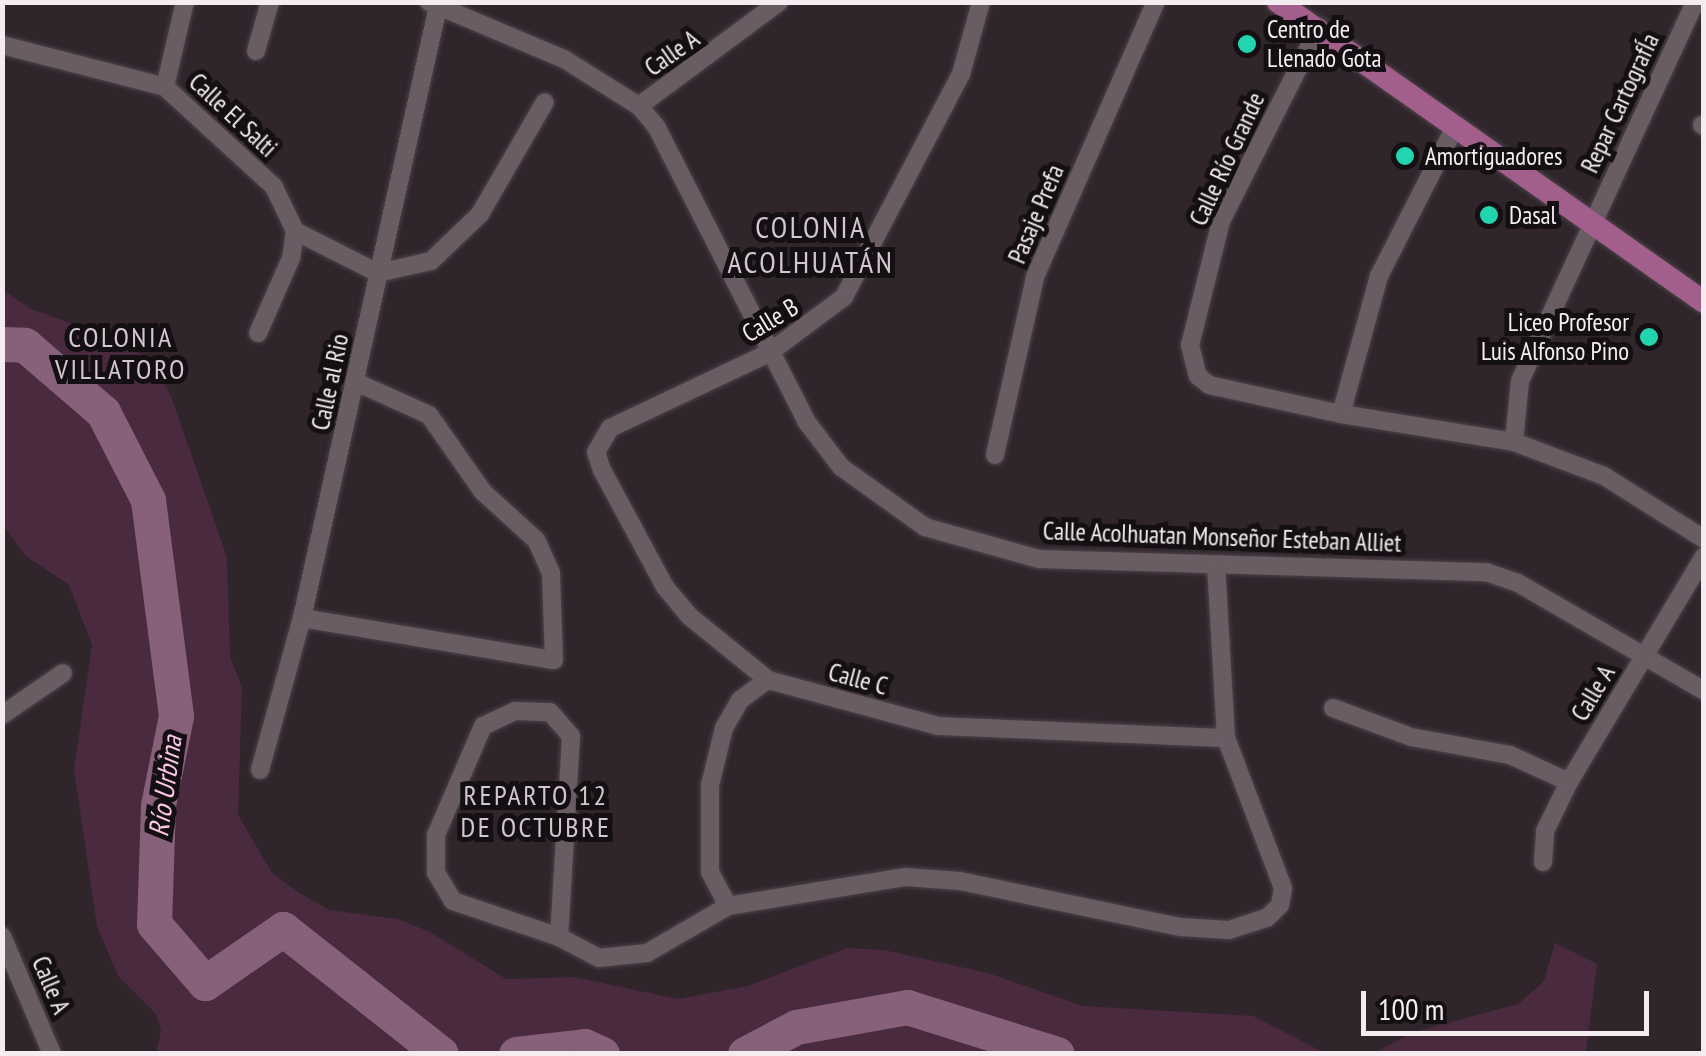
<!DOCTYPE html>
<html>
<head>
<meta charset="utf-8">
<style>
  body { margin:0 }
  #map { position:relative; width:1706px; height:1056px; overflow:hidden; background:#2f252b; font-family:"PT Sans Narrow",sans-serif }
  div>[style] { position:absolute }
  .green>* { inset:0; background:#4a2a3f }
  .river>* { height:35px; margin:-17.5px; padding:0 17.5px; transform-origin:17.5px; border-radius:17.5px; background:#876179 }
  .roads { filter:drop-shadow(0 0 2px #4c4348) drop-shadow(0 0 2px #4c4348) }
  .minor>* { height:18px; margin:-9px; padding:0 9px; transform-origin:9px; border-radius:9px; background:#695c63 }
  .major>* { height:22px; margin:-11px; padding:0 11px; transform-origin:11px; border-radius:11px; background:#a25f8b }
  .dots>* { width:28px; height:28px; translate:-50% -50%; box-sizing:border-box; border:5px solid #140f12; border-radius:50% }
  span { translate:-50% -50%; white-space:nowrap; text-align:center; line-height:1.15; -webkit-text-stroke:10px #140f12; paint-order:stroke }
  .poi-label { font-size:25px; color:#f4ecf0 }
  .left { translate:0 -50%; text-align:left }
  .right { translate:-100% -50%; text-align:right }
  .street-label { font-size:25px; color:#f4ecf0 }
  .neighbourhood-label { font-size:28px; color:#d4c6ce; letter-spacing:2.5px }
  .water-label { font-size:28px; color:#fbc6e6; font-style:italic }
  .quarter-label { font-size:30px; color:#d4c6ce; letter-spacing:2.5px }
  .frame { position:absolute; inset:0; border:5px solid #f4ecf0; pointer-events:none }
  .scale { position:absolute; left:1361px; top:991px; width:288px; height:45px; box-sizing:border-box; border:5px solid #f4ecf0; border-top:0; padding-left:12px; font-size:30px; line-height:35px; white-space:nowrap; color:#f4ecf0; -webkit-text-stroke:8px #140f12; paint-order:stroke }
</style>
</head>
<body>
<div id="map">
  <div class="green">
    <div style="clip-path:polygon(3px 290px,31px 309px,128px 344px,154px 366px,171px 396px,227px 557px,230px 657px,242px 687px,238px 815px,272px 873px,301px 894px,329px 910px,398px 919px,430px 932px,506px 979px,574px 977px,678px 999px,748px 986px,847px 948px,884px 950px,988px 973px,1083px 1006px,1253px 1016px,1325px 1053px,156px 1053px,161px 1031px,156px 1014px,118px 976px,97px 926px,74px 770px,92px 645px,69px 585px,26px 556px,3px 525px)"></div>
    <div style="clip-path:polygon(1555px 943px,1597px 964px,1586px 1053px,1374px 1053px,1414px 1032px,1518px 1004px,1544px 981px)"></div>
  </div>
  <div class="river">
    <div style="left:2px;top:344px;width:23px;rotate:2deg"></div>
    <div style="left:25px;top:345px;width:103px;rotate:40.7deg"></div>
    <div style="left:103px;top:412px;width:99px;rotate:62.9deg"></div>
    <div style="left:148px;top:500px;width:218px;rotate:82.6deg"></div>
    <div style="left:176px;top:716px;width:91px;rotate:101.4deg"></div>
    <div style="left:158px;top:805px;width:119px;rotate:91.9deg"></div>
    <div style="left:154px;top:924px;width:78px;rotate:49.2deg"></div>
    <div style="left:205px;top:983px;width:95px;rotate:-34.7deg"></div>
    <div style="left:283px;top:929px;width:201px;rotate:38.3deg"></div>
    <div style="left:516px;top:1054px;width:69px;rotate:-6.6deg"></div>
    <div style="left:585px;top:1046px;width:19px;rotate:25deg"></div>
    <div style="left:745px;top:1054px;width:58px;rotate:-27.9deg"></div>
    <div style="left:796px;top:1027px;width:113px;rotate:-10.2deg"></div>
    <div style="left:907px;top:1007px;width:157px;rotate:17.4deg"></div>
  </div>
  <div class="roads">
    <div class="minor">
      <div style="left:429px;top:2px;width:147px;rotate:22.9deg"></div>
      <div style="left:564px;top:59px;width:89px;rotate:32.1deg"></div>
      <div style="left:639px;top:106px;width:26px;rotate:50deg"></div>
      <div style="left:656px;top:126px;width:331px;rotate:63deg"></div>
      <div style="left:806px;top:421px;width:58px;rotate:52.7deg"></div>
      <div style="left:841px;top:467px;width:103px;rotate:35.5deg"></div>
      <div style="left:925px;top:527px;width:118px;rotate:15.7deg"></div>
      <div style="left:1039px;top:559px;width:447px;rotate:1.7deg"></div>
      <div style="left:1486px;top:572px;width:34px;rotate:19deg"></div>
      <div style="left:1518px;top:583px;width:215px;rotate:30.1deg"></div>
      <div style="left:981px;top:2px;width:75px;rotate:105.5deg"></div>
      <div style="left:961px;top:74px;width:252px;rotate:117.7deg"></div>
      <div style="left:844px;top:297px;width:94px;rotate:143.3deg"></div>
      <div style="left:769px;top:353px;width:176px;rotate:154.7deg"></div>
      <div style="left:610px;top:428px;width:28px;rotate:120deg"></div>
      <div style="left:596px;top:452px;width:19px;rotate:72deg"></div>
      <div style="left:602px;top:470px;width:133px;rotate:61.7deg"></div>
      <div style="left:665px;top:587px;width:38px;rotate:50deg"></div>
      <div style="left:689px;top:616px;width:102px;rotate:39deg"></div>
      <div style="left:768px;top:680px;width:177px;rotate:15.1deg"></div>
      <div style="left:939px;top:726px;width:287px;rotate:2.4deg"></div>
      <div style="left:1319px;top:27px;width:217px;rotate:116.8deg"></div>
      <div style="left:1221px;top:221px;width:128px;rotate:104deg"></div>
      <div style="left:1190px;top:345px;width:32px;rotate:76deg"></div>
      <div style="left:1198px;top:376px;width:14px;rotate:39deg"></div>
      <div style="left:1209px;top:385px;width:135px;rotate:12.4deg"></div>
      <div style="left:1341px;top:414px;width:175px;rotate:9.2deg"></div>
      <div style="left:1514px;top:442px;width:96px;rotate:20.7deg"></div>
      <div style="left:1604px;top:476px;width:118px;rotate:32.2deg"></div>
      <div style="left:2px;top:45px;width:168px;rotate:14.4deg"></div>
      <div style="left:165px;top:87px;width:148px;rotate:42.5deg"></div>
      <div style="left:274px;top:187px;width:49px;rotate:64.5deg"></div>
      <div style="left:295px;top:231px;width:27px;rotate:98deg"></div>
      <div style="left:291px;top:258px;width:82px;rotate:113.7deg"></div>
      <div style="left:256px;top:51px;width:51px;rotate:-74.1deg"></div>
      <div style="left:165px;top:87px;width:87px;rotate:-76.8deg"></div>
      <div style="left:639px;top:106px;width:174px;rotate:-36.6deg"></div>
      <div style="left:1702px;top:125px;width:2px;rotate:27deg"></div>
      <div style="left:295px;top:231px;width:93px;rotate:26.8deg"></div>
      <div style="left:378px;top:273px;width:54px;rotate:-12.8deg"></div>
      <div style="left:431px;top:261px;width:68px;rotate:-43.8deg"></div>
      <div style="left:480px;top:214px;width:129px;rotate:-59.9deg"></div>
      <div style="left:1341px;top:414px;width:143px;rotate:-74.6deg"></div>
      <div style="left:1379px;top:276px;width:169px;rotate:-63deg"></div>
      <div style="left:1514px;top:442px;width:61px;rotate:-84.4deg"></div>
      <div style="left:1520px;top:381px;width:417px;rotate:-65.2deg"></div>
      <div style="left:995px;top:455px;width:182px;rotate:-77.3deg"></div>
      <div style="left:1035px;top:277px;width:300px;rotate:-66.3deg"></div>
      <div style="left:302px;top:618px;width:255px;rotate:9.5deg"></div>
      <div style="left:554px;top:660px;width:87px;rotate:-92deg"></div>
      <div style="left:551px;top:573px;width:36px;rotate:-114deg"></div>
      <div style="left:536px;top:540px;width:72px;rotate:-137.8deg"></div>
      <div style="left:483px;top:492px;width:94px;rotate:-125deg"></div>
      <div style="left:429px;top:415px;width:80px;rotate:-155.7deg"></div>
      <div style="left:1333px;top:708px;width:83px;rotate:20.4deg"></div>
      <div style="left:1411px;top:737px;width:101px;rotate:10.3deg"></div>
      <div style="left:1510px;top:755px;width:65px;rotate:24.6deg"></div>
      <div style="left:2px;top:715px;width:74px;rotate:-34.5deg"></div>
      <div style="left:260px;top:770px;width:158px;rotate:-74.6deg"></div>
      <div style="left:302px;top:618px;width:631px;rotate:-77.46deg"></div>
      <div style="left:1543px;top:862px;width:31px;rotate:-86deg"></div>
      <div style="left:1545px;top:831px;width:55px;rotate:-63.9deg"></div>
      <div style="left:1569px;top:782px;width:263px;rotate:-59.1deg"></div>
      <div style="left:728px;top:906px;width:38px;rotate:-118deg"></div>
      <div style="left:710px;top:872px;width:87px;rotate:-90deg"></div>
      <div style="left:710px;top:785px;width:59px;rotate:-76.2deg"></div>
      <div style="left:724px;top:728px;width:32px;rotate:-60deg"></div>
      <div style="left:740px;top:700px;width:34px;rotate:-36deg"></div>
      <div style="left:2px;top:936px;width:128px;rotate:67deg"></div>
      <div style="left:559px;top:937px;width:112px;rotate:-161.2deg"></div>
      <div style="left:453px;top:901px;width:33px;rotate:-121deg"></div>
      <div style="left:436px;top:873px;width:38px;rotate:-90deg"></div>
      <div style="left:436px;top:835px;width:119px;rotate:-66.7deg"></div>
      <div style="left:483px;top:726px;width:35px;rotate:-25deg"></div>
      <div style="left:515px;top:711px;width:35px;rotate:2deg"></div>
      <div style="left:550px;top:712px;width:32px;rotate:49deg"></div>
      <div style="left:571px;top:736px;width:201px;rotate:93.4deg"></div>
      <div style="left:559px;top:937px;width:45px;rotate:27.7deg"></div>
      <div style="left:599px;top:958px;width:48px;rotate:-5.9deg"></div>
      <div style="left:647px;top:953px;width:94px;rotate:-30.1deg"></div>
      <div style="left:728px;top:906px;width:180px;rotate:-9.3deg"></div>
      <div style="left:906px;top:877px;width:54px;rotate:4.2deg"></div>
      <div style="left:960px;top:881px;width:226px;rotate:11.8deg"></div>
      <div style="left:1181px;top:927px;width:48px;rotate:3.6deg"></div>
      <div style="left:1229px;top:930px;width:40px;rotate:-18deg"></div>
      <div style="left:1267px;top:918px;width:18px;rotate:-45deg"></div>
      <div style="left:1280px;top:905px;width:17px;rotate:-80deg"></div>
      <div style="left:1283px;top:888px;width:160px;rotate:-110.8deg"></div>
      <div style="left:1226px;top:738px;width:172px;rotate:-93.3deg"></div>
    </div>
    <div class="major">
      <div style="left:1278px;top:2px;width:521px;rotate:35.15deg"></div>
    </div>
  </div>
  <div class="dots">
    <div style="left:1247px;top:44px;background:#22d5af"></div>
    <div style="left:1405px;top:156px;background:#22d5af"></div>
    <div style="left:1489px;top:215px;background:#22d5af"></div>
    <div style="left:1649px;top:337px;background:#22d5af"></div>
  </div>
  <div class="poi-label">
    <span class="left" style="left:1267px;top:44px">Centro de<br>Llenado Gota</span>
    <span class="left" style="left:1425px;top:156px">Amortiguadores</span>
    <span class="left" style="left:1509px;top:215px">Dasal</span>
    <span class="right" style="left:1629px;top:337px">Liceo Profesor<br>Luis Alfonso Pino</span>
  </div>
  <div class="street-label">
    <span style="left:672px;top:53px;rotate:-35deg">Calle A</span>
    <span style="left:1620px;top:103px;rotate:-65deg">Repar CartografÍa</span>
    <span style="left:233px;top:115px;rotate:43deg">Calle El Salti</span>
    <span style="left:1227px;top:159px;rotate:-65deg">Calle Río Grande</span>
    <span style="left:1036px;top:214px;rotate:-67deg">Pasaje Prefa</span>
    <span style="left:770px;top:320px;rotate:-31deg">Calle B</span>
    <span style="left:330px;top:382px;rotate:-78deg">Calle al Rio</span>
    <span style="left:1222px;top:537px;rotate:2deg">Calle Acolhuatan Monseñor Esteban Alliet</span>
    <span style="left:858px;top:679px;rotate:15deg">Calle C</span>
    <span style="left:1593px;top:693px;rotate:-59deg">Calle A</span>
    <span style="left:51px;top:985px;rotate:67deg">Calle A</span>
  </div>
  <div class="neighbourhood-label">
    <span style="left:121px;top:353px">COLONIA<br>VILLATORO</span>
    <span style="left:536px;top:811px">REPARTO 12<br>DE OCTUBRE</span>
  </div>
  <div class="water-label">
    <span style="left:165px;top:786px;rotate:-82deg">Río Urbina</span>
  </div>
  <div class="quarter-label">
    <span style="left:811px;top:244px">COLONIA<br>ACOLHUATÁN</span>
  </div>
  <div class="frame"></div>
  <div class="scale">100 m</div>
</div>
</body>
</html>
